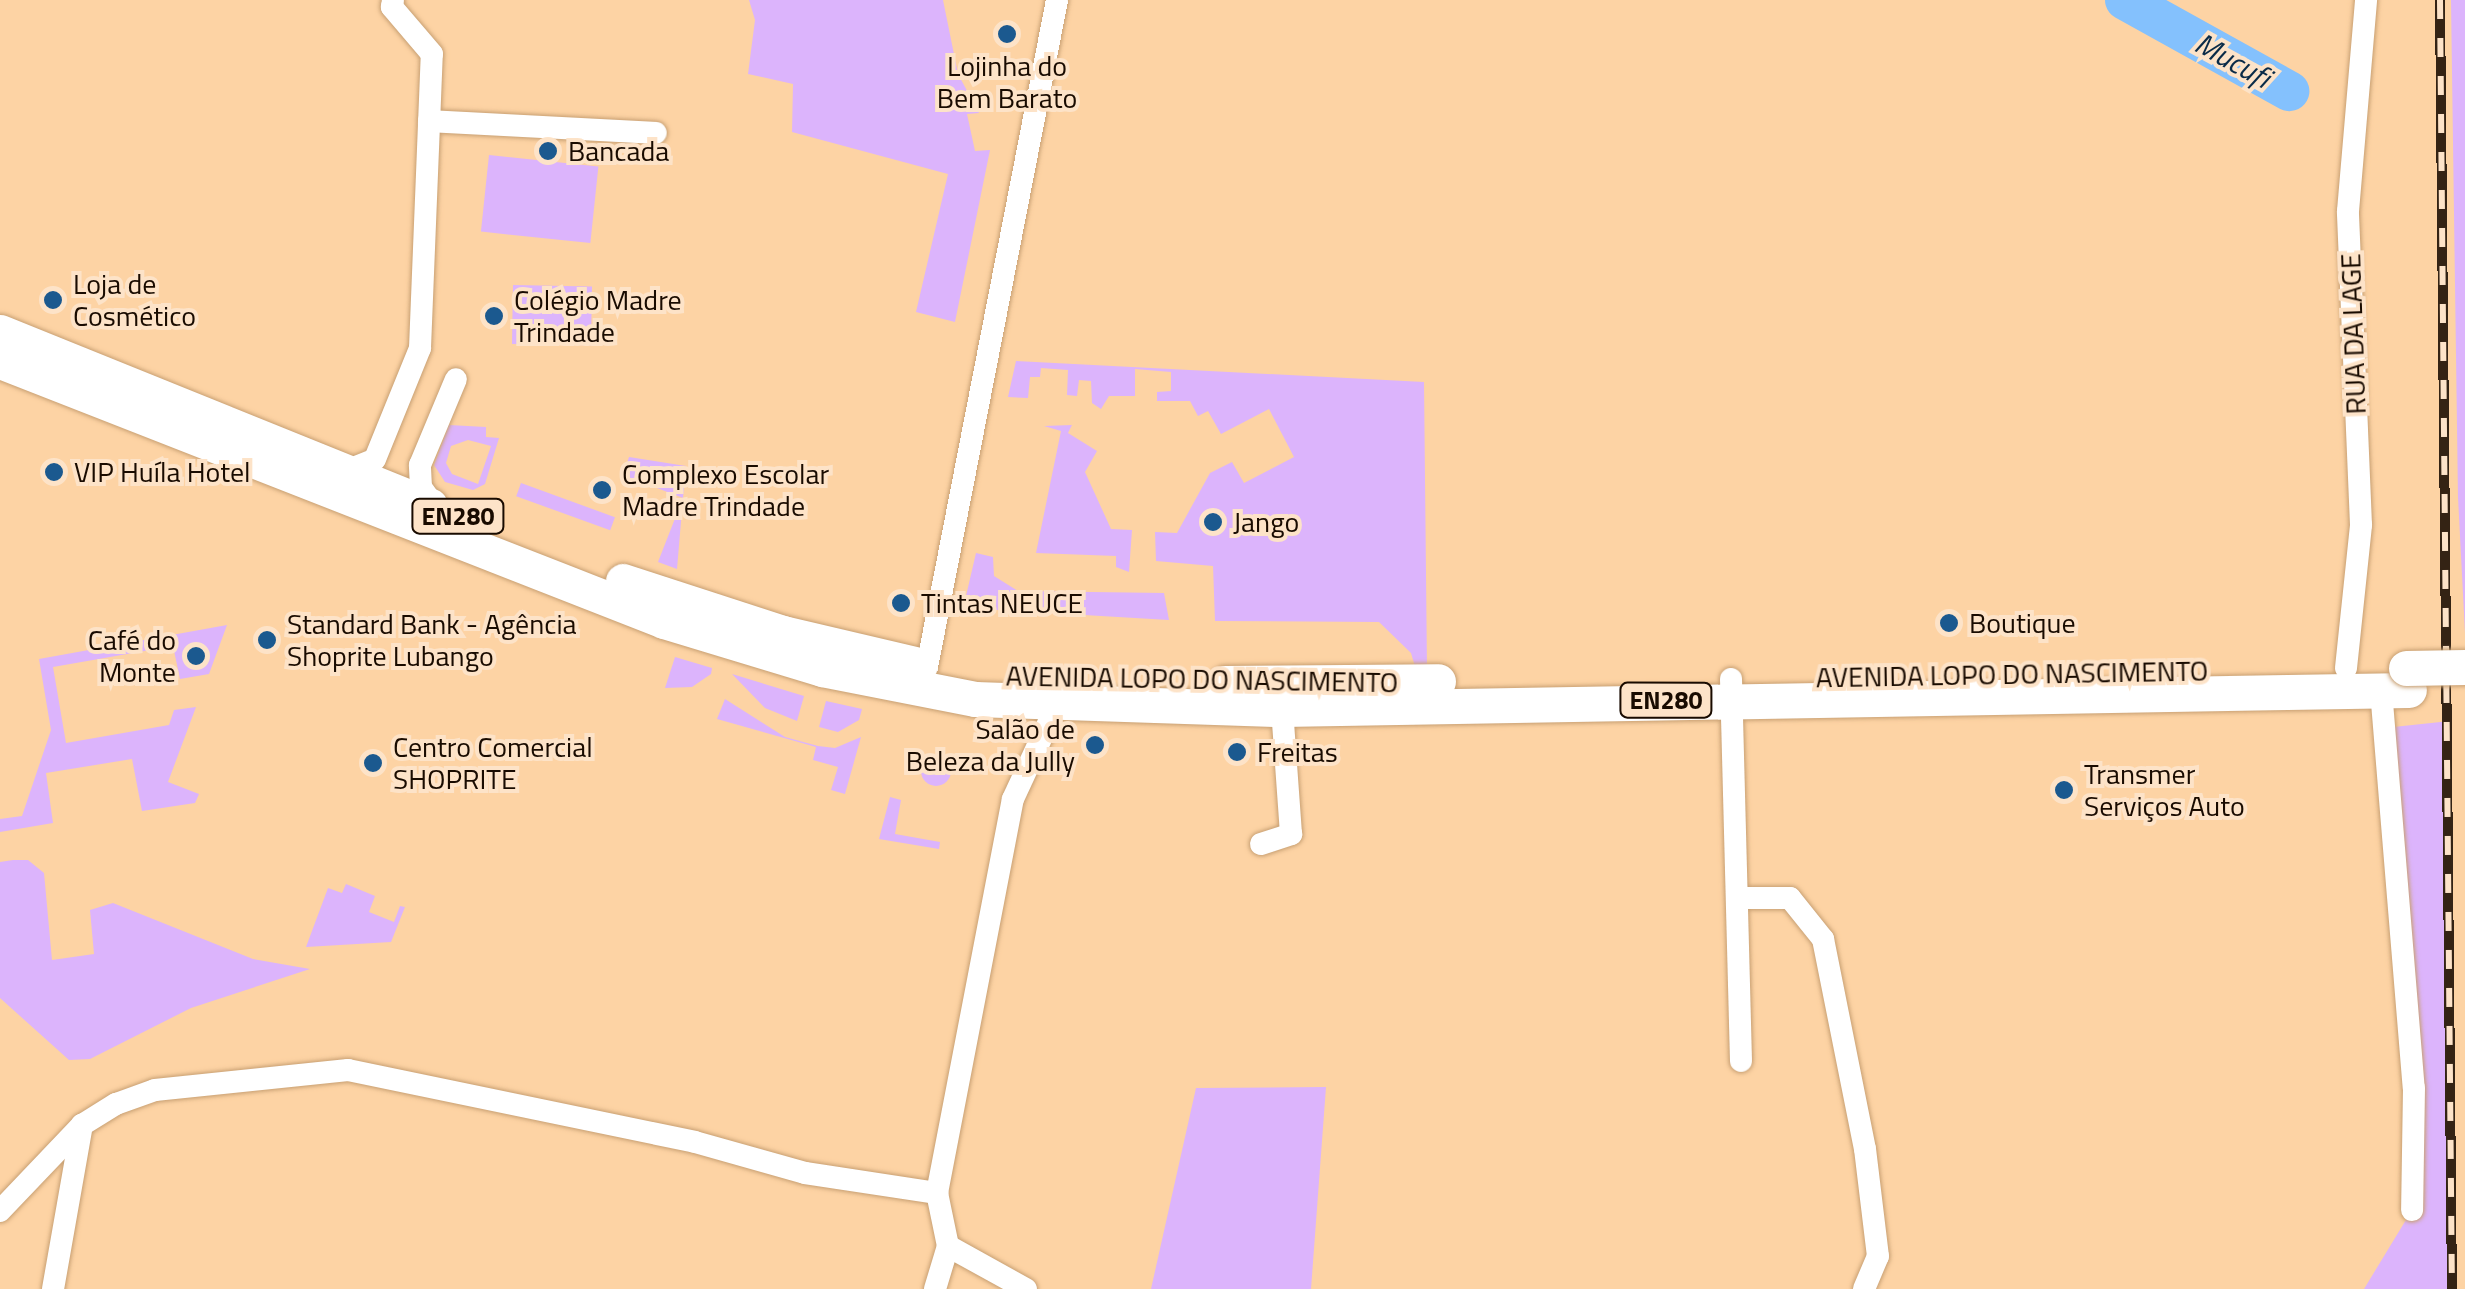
<!DOCTYPE html>
<html>
<head>
<meta charset="utf-8">
<style>
  body { margin:0 }
  #map { position:relative; width:2465px; height:1289px; overflow:hidden; background:#fdd3a4; font-family:"Titillium Web",sans-serif }
  div>[style] { position:absolute }
  .green>* { inset:0; background:#dcb4fc; transform-origin:0 0 }
  .round { border-radius:50% }
  .river>* { height:40px; margin:-20px; padding:0 20px; transform-origin:20px; border-radius:20px; background:#84c1fd }
  .roads { filter:drop-shadow(0 0 2px #c8a073) drop-shadow(0 0 2px #c8a073) }
  .street>* { height:22px; margin:-11px; padding:0 11px; transform-origin:11px; border-radius:11px; background:#fff }
  .primary>* { height:35px; margin:-17.5px; padding:0 17.5px; transform-origin:17.5px; border-radius:17.5px; background:#fff }
  .rail>* { height:10px; margin-top:-5px; transform-origin:0; background:repeating-linear-gradient(90deg,#fde3c8 0 19px,#342314 0 38px); box-sizing:border-box; border-block:2px solid #342314 }
  .bridges { filter:drop-shadow(0 0 2px #c8a073) drop-shadow(0 0 2px #c8a073) }
  .primary-bridge>* { height:35px; margin:-17.5px; padding:0 17.5px; transform-origin:17.5px; border-radius:17.5px; background:#fff }
  .dots>* { width:28px; height:28px; translate:-50% -50%; box-sizing:border-box; border:5px solid #fde3c8; border-radius:50% }
  span { translate:-50% -50%; white-space:nowrap; text-align:center; line-height:1.15; -webkit-text-stroke:8px #fde3c8; paint-order:stroke }
  .shield-label span { padding:2px 8px; background:#fde3c8; border:2px solid; border-radius:8px; -webkit-text-stroke-width:0 }
  .shield-label { font-size:25px; color:#190b00; font-weight:700 }
  .poi-label { font-size:28px; color:#190b00 }
  .left { translate:0 -50%; text-align:left }
  .right { translate:-100% -50%; text-align:right }
  .street-label { font-size:28px; color:#190b00 }
  .water-label { font-size:30px; color:#0a2b48; font-style:italic }
</style>
</head>
<body>
<div id="map">
  <div class="green">
    <div style="clip-path:polygon(749px 0,943px 0,958px 74px,979px 113px,967px 114px,975px 151px,990px 150px,955px 322px,916px 312px,948px 174px,792px 132px,793px 84px,748px 74px,755px 20px)"></div>
    <div style="clip-path:polygon(2451px 0,2465px 0,2465px 633px,2458px 497px)"></div>
    <div style="left:489px;top:155px;width:110px;height:77px;rotate:6deg"></div>
    <div style="left:513px;top:285px;width:79px;height:59px;rotate:1deg"></div>
    <div style="clip-path:polygon(1016px 361px,1424px 382px,1427px 670px,1416px 670px,1411px 653px,1379px 622px,1215px 621px,1213px 566px,1156px 561px,1155px 532px,1177px 533px,1210px 473px,1232px 462px,1244px 483px,1294px 457px,1269px 409px,1221px 434px,1208px 411px,1198px 416px,1190px 401px,1157px 401px,1157px 392px,1171px 391px,1171px 372px,1135px 369px,1135px 396px,1109px 396px,1101px 409px,1092px 403px,1091px 381px,1079px 380px,1077px 396px,1067px 395px,1068px 370px,1041px 368px,1040px 377px,1030px 377px,1028px 398px,1008px 397px)"></div>
    <div style="clip-path:polygon(evenodd,449px 425px,486px 427px,486px 437px,499px 438px,485px 484px,473px 490px,445px 482px,434px 465px,449px 425px,468px 440px,491px 446px,478px 484px,452px 474px,446px 463px,451px 446px,468px 440px)"></div>
    <div style="clip-path:polygon(1072px 425px,1068px 433px,1097px 451px,1085px 472px,1111px 529px,1132px 530px,1129px 572px,1116px 567px,1116px 556px,1036px 553px,1061px 431px,1044px 426px)"></div>
    <div style="clip-path:polygon(629px 457px,686px 466px,683px 498px,677px 569px,658px 562px,683px 498px,623px 475px)"></div>
    <div style="left:521px;top:483px;width:100px;height:14px;rotate:20deg"></div>
    <div style="clip-path:polygon(976px 553px,993px 557px,994px 576px,1018px 591px,1164px 593px,1169px 620px,980px 609px,966px 596px)"></div>
    <div style="clip-path:polygon(227px 625px,209px 674px,180px 679px,173px 646px,53px 667px,66px 743px,169px 725px,174px 710px,196px 707px,168px 782px,199px 794px,195px 803px,142px 811px,132px 759px,46px 773px,53px 823px,0 832px,0 819px,22px 816px,51px 730px,39px 659px)"></div>
    <div style="clip-path:polygon(675px 657px,712px 668px,711px 674px,692px 687px,665px 688px)"></div>
    <div style="clip-path:polygon(732px 674px,804px 696px,797px 721px,765px 708px)"></div>
    <div style="clip-path:polygon(725px 699px,785px 737px,818px 746px,835px 748px,861px 737px,845px 794px,831px 790px,838px 767px,813px 760px,816px 747px,717px 719px)"></div>
    <div style="clip-path:polygon(826px 701px,862px 709px,859px 720px,838px 732px,819px 727px)"></div>
    <div style="clip-path:polygon(2450px 721px,2452px 1289px,2364px 1289px,2412px 1210px,2384px 728px)"></div>
    <div class="round" style="left:921px;top:756px;width:30px;height:30px"></div>
    <div style="clip-path:polygon(890px 797px,901px 800px,895px 834px,940px 842px,939px 849px,879px 839px)"></div>
    <div style="clip-path:polygon(13px 860px,28px 860px,44px 873px,52px 960px,94px 954px,90px 910px,113px 903px,253px 959px,310px 969px,191px 1008px,90px 1059px,69px 1060px,0 998px,0 862px)"></div>
    <div style="clip-path:polygon(346px 884px,375px 896px,369px 912px,394px 922px,400px 906px,405px 907px,391px 942px,306px 947px,328px 888px,342px 893px)"></div>
    <div style="clip-path:polygon(1326px 1087px,1311px 1289px,1151px 1289px,1196px 1088px)"></div>
  </div>
  <div class="river">
    <div style="left:2125px;top:0;width:188px;rotate:29deg"></div>
  </div>
  <div class="roads">
    <div class="street">
      <div style="left:429px;top:121px;width:227px;rotate:3deg"></div>
      <div style="left:346px;top:471px;width:31px;rotate:-22deg"></div>
      <div style="left:375px;top:459px;width:120px;rotate:-67.9deg"></div>
      <div style="left:420px;top:348px;width:294px;rotate:-87.7deg"></div>
      <div style="left:432px;top:54px;width:62px;rotate:-130.4deg"></div>
      <div style="left:392px;top:7px;width:7px;rotate:-82deg"></div>
      <div style="left:436px;top:508px;width:26px;rotate:-126deg"></div>
      <div style="left:421px;top:487px;width:22px;rotate:-93deg"></div>
      <div style="left:420px;top:465px;width:93px;rotate:-67.3deg"></div>
      <div style="left:927px;top:667px;width:680px;rotate:-78.97deg"></div>
      <div style="left:2346px;top:668px;width:144px;rotate:-84deg"></div>
      <div style="left:2361px;top:525px;width:314px;rotate:-92.4deg"></div>
      <div style="left:2348px;top:211px;width:212px;rotate:-85.1deg"></div>
      <div style="left:1731px;top:679px;width:382px;rotate:88.5deg"></div>
      <div style="left:2381px;top:690px;width:399px;rotate:85.3deg"></div>
      <div style="left:2414px;top:1088px;width:122px;rotate:90.9deg"></div>
      <div style="left:1261px;top:844px;width:32px;rotate:-18deg"></div>
      <div style="left:1291px;top:834px;width:125px;rotate:-94.1deg"></div>
      <div style="left:1741px;top:898px;width:49px"></div>
      <div style="left:1790px;top:898px;width:53px;rotate:51.2deg"></div>
      <div style="left:1823px;top:939px;width:214px;rotate:78.7deg"></div>
      <div style="left:1865px;top:1149px;width:108px;rotate:83.1deg"></div>
      <div style="left:1878px;top:1256px;width:36px;rotate:113deg"></div>
      <div style="left:0;top:1211px;width:119px;rotate:-46.4deg"></div>
      <div style="left:82px;top:1125px;width:40px;rotate:-32deg"></div>
      <div style="left:116px;top:1104px;width:41px;rotate:-19.7deg"></div>
      <div style="left:155px;top:1090px;width:194px;rotate:-5.9deg"></div>
      <div style="left:348px;top:1070px;width:354px;rotate:11.7deg"></div>
      <div style="left:695px;top:1142px;width:114px;rotate:15.7deg"></div>
      <div style="left:805px;top:1173px;width:134px;rotate:8.6deg"></div>
      <div style="left:948px;top:1246px;width:89px;rotate:28.9deg"></div>
      <div style="left:53px;top:1289px;width:167px;rotate:-80deg"></div>
      <div style="left:935px;top:1289px;width:45px;rotate:-73.2deg"></div>
      <div style="left:948px;top:1246px;width:54px;rotate:-101.7deg"></div>
      <div style="left:937px;top:1193px;width:401px;rotate:-79.1deg"></div>
      <div style="left:1013px;top:799px;width:105px;rotate:-65.1deg"></div>
    </div>
    <div class="primary">
      <div style="left:0;top:332px;width:464px;rotate:22deg"></div>
      <div style="left:0;top:361px;width:713px;rotate:21.38deg"></div>
      <div style="left:664px;top:621px;width:165px;rotate:16.9deg"></div>
      <div style="left:822px;top:669px;width:156px;rotate:11.1deg"></div>
      <div style="left:975px;top:699px;width:307px;rotate:1.9deg"></div>
      <div style="left:1282px;top:709px;width:1127px;rotate:-0.97deg"></div>
      <div style="left:623px;top:581px;width:168px;rotate:18deg"></div>
      <div style="left:783px;top:633px;width:140px;rotate:13.2deg"></div>
      <div style="left:1225px;top:683px;width:213px;rotate:-0.5deg"></div>
    </div>
  </div>
  <div class="rail">
    <div style="left:2440px;top:0;width:1289px;rotate:89.47deg"></div>
  </div>
  <div class="bridges">
    <div class="primary-bridge">
      <div style="left:2406px;top:668px;width:59px;rotate:-1deg"></div>
    </div>
  </div>
  <div class="dots">
    <div style="left:1007px;top:34px;background:#1b598f"></div>
    <div style="left:548px;top:151px;background:#1b598f"></div>
    <div style="left:53px;top:300px;background:#1b598f"></div>
    <div style="left:494px;top:316px;background:#1b598f"></div>
    <div style="left:54px;top:472px;background:#1b598f"></div>
    <div style="left:602px;top:490px;background:#1b598f"></div>
    <div style="left:1213px;top:522px;background:#1b598f"></div>
    <div style="left:901px;top:603px;background:#1b598f"></div>
    <div style="left:1949px;top:623px;background:#1b598f"></div>
    <div style="left:267px;top:640px;background:#1b598f"></div>
    <div style="left:196px;top:656px;background:#1b598f"></div>
    <div style="left:1095px;top:745px;background:#1b598f"></div>
    <div style="left:1237px;top:752px;background:#1b598f"></div>
    <div style="left:373px;top:763px;background:#1b598f"></div>
    <div style="left:2064px;top:790px;background:#1b598f"></div>
  </div>
  <div class="shield-label">
    <span style="left:458px;top:516px">EN280</span>
    <span style="left:1666px;top:700px">EN280</span>
  </div>
  <div class="poi-label">
    <span style="left:1007px;top:82px">Lojinha do<br>Bem Barato</span>
    <span class="left" style="left:568px;top:151px">Bancada</span>
    <span class="left" style="left:73px;top:300px">Loja de<br>Cosmético</span>
    <span class="left" style="left:514px;top:316px">Colégio Madre<br>Trindade</span>
    <span class="left" style="left:74px;top:472px">VIP Huíla Hotel</span>
    <span class="left" style="left:622px;top:490px">Complexo Escolar<br>Madre Trindade</span>
    <span class="left" style="left:1233px;top:522px">Jango</span>
    <span class="left" style="left:921px;top:603px">Tintas NEUCE</span>
    <span class="left" style="left:1969px;top:623px">Boutique</span>
    <span class="left" style="left:287px;top:640px">Standard Bank - Agência<br>Shoprite Lubango</span>
    <span class="right" style="left:176px;top:656px">Café do<br>Monte</span>
    <span class="right" style="left:1075px;top:745px">Salão de<br>Beleza da Jully</span>
    <span class="left" style="left:393px;top:763px">Centro Comercial<br>SHOPRITE</span>
    <span class="left" style="left:1257px;top:752px">Freitas</span>
    <span class="left" style="left:2084px;top:790px">Transmer<br>Serviços Auto</span>
  </div>
  <div class="street-label">
    <span style="left:2353px;top:334px;rotate:-92deg">RUA DA LAGE</span>
    <span style="left:2012px;top:674px;rotate:-1deg">AVENIDA LOPO DO NASCIMENTO</span>
    <span style="left:1202px;top:679px;rotate:1deg">AVENIDA LOPO DO NASCIMENTO</span>
  </div>
  <div class="water-label">
    <span style="left:2233px;top:60px;rotate:29deg">Mucufi</span>
  </div>
</div>
</body>
</html>
